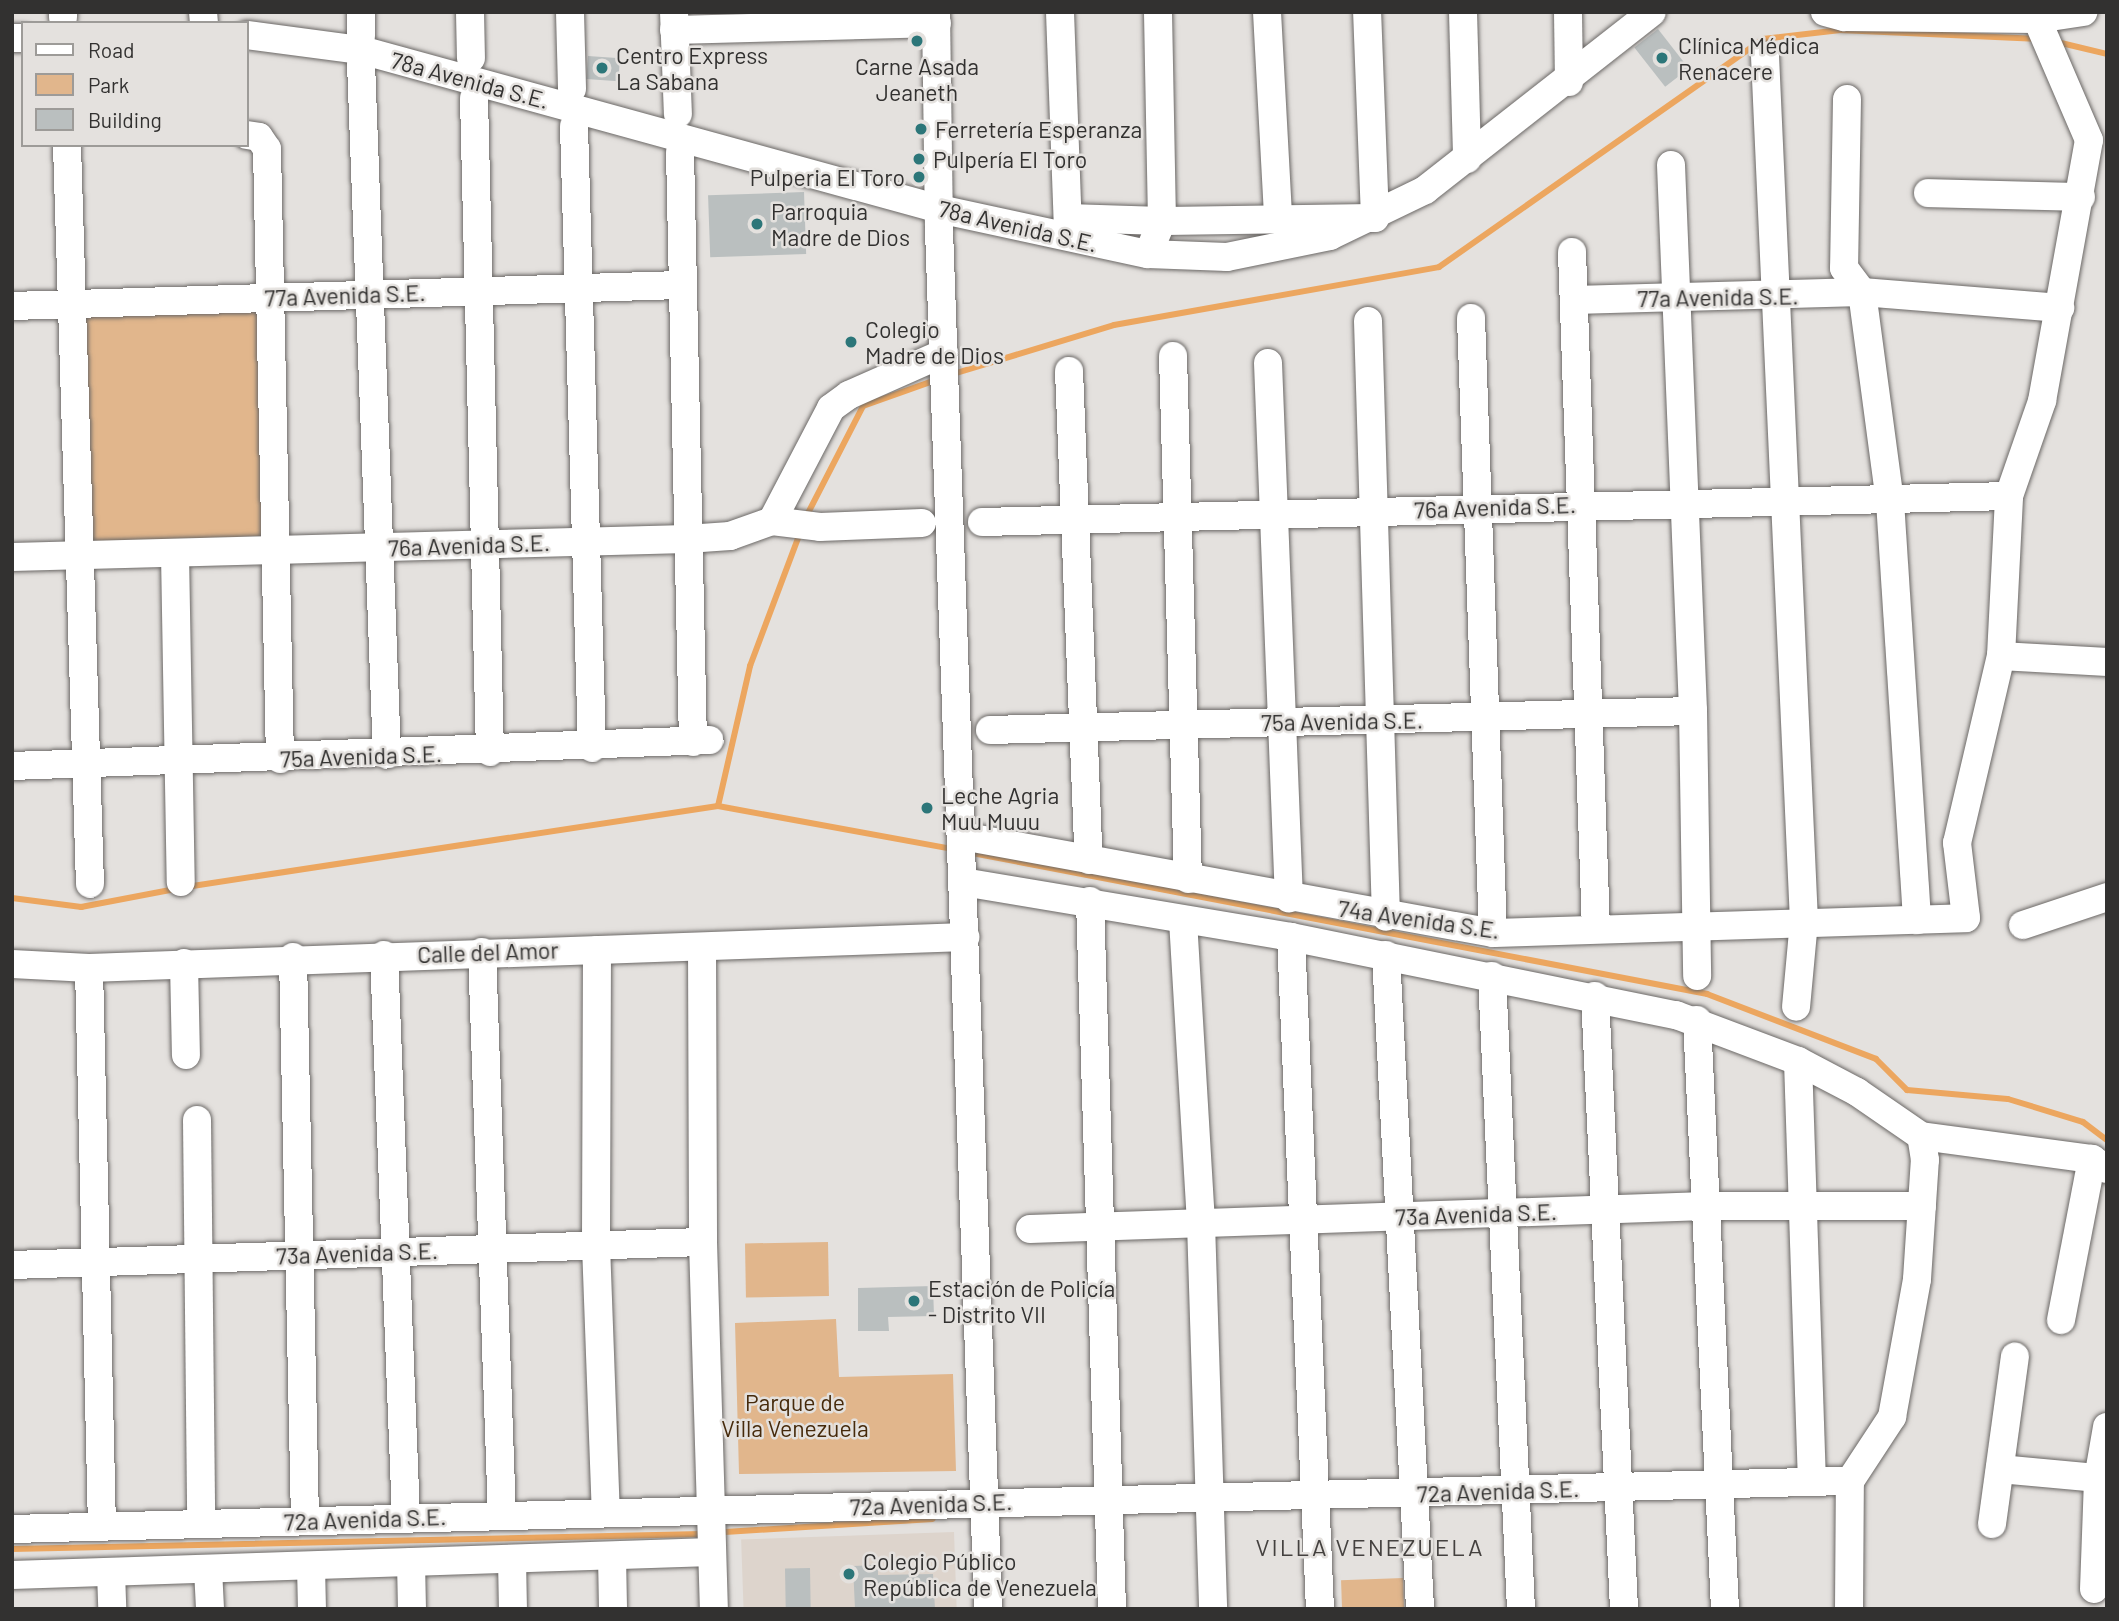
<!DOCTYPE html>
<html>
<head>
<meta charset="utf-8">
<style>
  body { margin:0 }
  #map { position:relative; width:2119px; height:1621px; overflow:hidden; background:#e4e1de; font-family:Barlow,sans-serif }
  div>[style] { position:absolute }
  .built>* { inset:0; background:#ddd4cc; transform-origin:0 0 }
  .green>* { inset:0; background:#e1b68c; transform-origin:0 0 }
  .stream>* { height:6px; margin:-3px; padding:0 3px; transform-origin:3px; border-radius:3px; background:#eca65f }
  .building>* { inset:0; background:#babfbf; transform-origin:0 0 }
  .roads { filter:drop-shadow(0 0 2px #6b6866) drop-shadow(0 0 2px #6b6866) }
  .minor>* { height:28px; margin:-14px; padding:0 14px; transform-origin:14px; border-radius:14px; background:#fff }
  .dots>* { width:19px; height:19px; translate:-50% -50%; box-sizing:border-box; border:4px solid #e4e1de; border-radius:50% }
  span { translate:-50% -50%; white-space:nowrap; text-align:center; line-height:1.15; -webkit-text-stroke:5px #e4e1de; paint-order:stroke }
  .poi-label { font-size:23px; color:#323130 }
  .left { translate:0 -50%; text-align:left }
  .right { translate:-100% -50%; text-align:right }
  .street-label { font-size:23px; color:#323130 }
  .park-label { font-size:23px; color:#462a0b }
  .neighbourhood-label { font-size:24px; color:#44413f; letter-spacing:2px }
  .frame { position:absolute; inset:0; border:14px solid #323130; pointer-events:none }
  .legend { position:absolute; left:21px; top:21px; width:228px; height:126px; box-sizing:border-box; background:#e4e1de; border:2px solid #9d9b98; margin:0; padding:9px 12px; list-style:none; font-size:21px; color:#323130 }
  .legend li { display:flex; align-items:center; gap:14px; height:35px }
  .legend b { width:35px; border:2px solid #9d9b98 }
</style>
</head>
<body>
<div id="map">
  <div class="built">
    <div style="left:954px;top:1532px;width:77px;height:213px;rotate:88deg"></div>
  </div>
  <div class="green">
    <div style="left:257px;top:310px;width:226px;height:175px;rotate:88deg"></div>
    <div style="left:828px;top:1242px;width:54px;height:83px;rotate:89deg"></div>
    <div style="clip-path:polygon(836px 1319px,839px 1377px,953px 1374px,956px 1471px,739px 1474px,735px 1323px)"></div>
    <div style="left:1403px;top:1578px;width:31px;height:62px;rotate:88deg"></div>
  </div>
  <div class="stream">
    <div style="left:2057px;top:42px;width:51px;rotate:13.5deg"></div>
    <div style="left:953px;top:374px;width:168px;rotate:-16.9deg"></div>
    <div style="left:1114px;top:325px;width:330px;rotate:-10.1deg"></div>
    <div style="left:1439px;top:267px;width:396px;rotate:-35.1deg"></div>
    <div style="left:1763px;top:39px;width:78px;rotate:-6.7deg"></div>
    <div style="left:1840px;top:30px;width:196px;rotate:2.6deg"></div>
    <div style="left:806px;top:517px;width:125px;rotate:-62.8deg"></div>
    <div style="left:863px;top:406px;width:77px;rotate:-19.6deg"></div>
    <div style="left:718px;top:806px;width:144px;rotate:-77.1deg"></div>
    <div style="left:750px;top:666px;width:145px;rotate:-69.4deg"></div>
    <div style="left:967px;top:852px;width:754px;rotate:10.86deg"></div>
    <div style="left:1707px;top:994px;width:181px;rotate:21deg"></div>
    <div style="left:1876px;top:1059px;width:44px;rotate:45deg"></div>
    <div style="left:1907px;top:1090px;width:101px;rotate:5.1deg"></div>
    <div style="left:2008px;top:1099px;width:78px;rotate:17deg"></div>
    <div style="left:2083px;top:1122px;width:30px;rotate:37deg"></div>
    <div style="left:186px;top:887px;width:538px;rotate:-8.66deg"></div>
    <div style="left:718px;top:806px;width:239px;rotate:10.4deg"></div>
    <div style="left:12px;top:898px;width:70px;rotate:7.4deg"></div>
    <div style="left:81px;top:907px;width:96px;rotate:-10.8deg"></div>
    <div style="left:725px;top:1532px;width:208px;rotate:-3.6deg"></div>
    <div style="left:12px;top:1549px;width:690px;rotate:-1.25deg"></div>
  </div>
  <div class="building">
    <div style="left:1658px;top:29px;width:50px;height:30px;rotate:52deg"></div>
    <div style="left:588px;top:56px;width:32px;height:23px;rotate:4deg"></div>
    <div style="left:804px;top:192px;width:62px;height:96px;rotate:88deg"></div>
    <div style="clip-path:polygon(933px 1286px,934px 1316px,888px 1317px,889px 1331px,858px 1331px,858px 1288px)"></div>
    <div style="clip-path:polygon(878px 1565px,878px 1575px,933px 1574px,935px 1609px,855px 1609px,853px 1566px)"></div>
    <div style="left:810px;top:1568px;width:41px;height:25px;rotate:89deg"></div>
  </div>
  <div class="roads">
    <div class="minor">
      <div style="left:63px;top:12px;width:5px;rotate:90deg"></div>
      <div style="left:203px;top:12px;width:11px;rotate:85deg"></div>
      <div style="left:361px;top:12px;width:24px;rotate:90deg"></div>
      <div style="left:470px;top:12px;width:46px;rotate:88.8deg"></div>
      <div style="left:570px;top:12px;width:77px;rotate:88.5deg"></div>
      <div style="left:674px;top:12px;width:102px;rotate:87.8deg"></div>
      <div style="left:936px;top:12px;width:218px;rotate:89.2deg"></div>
      <div style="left:939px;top:230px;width:1380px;rotate:87.96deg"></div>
      <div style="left:1060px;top:12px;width:222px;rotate:87.9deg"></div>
      <div style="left:1267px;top:12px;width:205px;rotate:86.9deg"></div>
      <div style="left:1463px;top:12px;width:147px;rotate:88.4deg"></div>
      <div style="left:1568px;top:12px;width:70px;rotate:89.2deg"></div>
      <div style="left:1825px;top:12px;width:20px;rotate:15deg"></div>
      <div style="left:1844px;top:17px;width:193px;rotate:0.6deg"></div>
      <div style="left:2037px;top:19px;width:47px;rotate:-8.7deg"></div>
      <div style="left:674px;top:30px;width:263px;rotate:-1.5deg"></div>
      <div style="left:247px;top:35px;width:115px;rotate:7.5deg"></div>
      <div style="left:361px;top:50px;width:599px;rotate:15.38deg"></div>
      <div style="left:939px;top:209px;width:214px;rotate:12.2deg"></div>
      <div style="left:1148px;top:254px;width:79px;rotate:2.2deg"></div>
      <div style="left:1227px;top:257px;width:105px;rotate:-11.5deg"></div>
      <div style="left:1330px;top:236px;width:106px;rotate:-25.8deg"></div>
      <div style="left:1425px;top:190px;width:288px;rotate:-38.1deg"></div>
      <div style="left:12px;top:38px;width:11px"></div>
      <div style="left:1765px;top:56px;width:866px;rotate:87.42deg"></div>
      <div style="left:1804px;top:921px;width:86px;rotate:95.3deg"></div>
      <div style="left:361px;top:63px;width:692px;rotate:87.85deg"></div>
      <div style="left:474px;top:98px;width:654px;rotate:88.6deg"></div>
      <div style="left:1847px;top:99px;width:169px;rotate:91deg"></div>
      <div style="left:1844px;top:268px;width:30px;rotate:53deg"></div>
      <div style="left:1862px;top:292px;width:211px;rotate:82.4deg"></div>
      <div style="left:1890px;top:501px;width:420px;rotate:86.3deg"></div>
      <div style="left:574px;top:126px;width:622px;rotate:88.34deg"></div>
      <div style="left:247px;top:135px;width:12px;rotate:9deg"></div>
      <div style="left:259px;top:137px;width:14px;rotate:56deg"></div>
      <div style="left:267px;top:149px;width:610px;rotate:88.78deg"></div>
      <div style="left:67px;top:145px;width:739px;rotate:88.22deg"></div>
      <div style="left:680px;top:152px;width:590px;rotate:88.74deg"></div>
      <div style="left:1671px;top:165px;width:546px;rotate:87.69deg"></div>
      <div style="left:1693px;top:711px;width:265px;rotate:89.1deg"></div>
      <div style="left:1928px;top:193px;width:153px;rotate:1.5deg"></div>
      <div style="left:1068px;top:218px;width:94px;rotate:1.8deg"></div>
      <div style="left:1162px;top:221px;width:209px;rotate:-91.1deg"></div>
      <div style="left:1572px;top:252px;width:676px;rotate:87.97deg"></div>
      <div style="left:1148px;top:254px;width:36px;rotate:-67deg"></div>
      <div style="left:1162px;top:221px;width:213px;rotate:-0.8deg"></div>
      <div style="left:1375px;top:218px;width:206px;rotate:-92.2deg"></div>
      <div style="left:1574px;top:300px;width:288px;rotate:-1.6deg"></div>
      <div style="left:1862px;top:292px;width:199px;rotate:4.6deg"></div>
      <div style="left:12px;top:306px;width:667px;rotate:-1.8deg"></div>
      <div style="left:1471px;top:318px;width:615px;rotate:87.95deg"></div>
      <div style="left:1368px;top:321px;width:596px;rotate:88.27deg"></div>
      <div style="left:1173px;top:356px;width:523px;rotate:88.36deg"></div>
      <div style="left:1268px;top:363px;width:536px;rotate:87.76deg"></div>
      <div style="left:1069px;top:371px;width:489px;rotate:87.7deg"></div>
      <div style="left:772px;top:521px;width:127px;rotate:-62.4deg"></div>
      <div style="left:831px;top:408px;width:22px;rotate:-36deg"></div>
      <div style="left:849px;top:395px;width:104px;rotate:-23.9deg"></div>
      <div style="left:982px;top:522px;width:1027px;rotate:-1.45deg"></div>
      <div style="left:175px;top:554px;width:328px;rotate:89deg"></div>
      <div style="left:12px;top:557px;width:675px;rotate:-1.53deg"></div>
      <div style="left:687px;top:539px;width:43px;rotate:-4deg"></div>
      <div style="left:730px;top:536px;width:45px;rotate:-19.7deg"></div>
      <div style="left:772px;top:521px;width:48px;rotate:7.1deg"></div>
      <div style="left:820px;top:527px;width:102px;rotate:-2.2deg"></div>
      <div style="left:2001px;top:656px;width:106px;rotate:3.2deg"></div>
      <div style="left:990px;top:730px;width:703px;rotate:-1.55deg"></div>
      <div style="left:12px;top:766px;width:698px;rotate:-2.13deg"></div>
      <div style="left:962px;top:836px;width:540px;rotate:10.35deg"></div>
      <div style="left:1493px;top:933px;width:473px;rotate:-1.8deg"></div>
      <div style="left:1966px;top:918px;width:76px;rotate:-96.8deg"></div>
      <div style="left:1957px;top:843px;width:192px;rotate:-76.8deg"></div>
      <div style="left:2001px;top:656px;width:160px;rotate:-87.1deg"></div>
      <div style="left:2009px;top:496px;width:101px;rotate:-70.8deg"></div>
      <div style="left:2042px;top:401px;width:265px;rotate:-79.8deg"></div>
      <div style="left:2089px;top:140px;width:132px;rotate:-113.3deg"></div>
      <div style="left:963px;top:882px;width:333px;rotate:9.5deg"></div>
      <div style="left:1291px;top:937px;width:393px;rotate:11.5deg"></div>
      <div style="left:1676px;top:1015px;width:130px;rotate:20.7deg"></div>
      <div style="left:1798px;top:1061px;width:67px;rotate:27.7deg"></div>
      <div style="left:1857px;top:1092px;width:78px;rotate:34.5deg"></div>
      <div style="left:1921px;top:1136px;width:173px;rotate:7.7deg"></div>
      <div style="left:2092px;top:1159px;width:18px;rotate:34deg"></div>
      <div style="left:1090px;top:901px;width:708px;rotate:88.22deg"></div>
      <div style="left:1183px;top:920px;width:304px;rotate:86.6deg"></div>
      <div style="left:1201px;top:1223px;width:386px;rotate:88.2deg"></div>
      <div style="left:2023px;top:925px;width:89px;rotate:-18.4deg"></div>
      <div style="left:1291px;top:937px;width:673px;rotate:87.53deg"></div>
      <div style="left:702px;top:947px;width:295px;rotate:89.8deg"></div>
      <div style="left:703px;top:1242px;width:367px;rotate:88.3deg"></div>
      <div style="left:597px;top:950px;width:295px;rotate:90.2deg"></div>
      <div style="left:596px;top:1245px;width:268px;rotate:87.9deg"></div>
      <div style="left:482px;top:952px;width:563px;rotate:87.97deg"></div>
      <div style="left:384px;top:955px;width:563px;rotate:87.76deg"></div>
      <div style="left:1386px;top:955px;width:655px;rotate:87.02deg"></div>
      <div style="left:293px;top:957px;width:564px;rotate:88.78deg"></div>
      <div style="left:184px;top:963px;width:92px;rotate:88.8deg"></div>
      <div style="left:12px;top:964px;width:77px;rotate:3deg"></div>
      <div style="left:89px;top:968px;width:877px;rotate:-2.03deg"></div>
      <div style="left:89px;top:968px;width:558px;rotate:88.67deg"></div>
      <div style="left:1492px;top:976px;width:634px;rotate:87.38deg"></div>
      <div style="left:1595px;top:996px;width:614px;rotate:87.29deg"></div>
      <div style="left:1697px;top:1020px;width:590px;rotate:87.28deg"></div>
      <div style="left:1798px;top:1061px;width:419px;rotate:88.1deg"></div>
      <div style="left:197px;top:1120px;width:404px;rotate:89.4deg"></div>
      <div style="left:1030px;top:1229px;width:676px;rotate:-1.95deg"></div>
      <div style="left:1706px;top:1206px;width:216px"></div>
      <div style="left:12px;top:1265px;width:691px;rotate:-1.91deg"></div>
      <div style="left:2061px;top:1320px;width:164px;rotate:-79.1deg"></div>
      <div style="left:2000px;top:1469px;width:107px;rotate:5.3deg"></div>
      <div style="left:1992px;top:1524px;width:169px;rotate:-82.2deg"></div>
      <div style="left:12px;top:1529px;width:1839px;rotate:-1.5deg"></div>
      <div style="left:612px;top:1556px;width:53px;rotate:88.9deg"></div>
      <div style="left:512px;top:1559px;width:50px;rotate:88.9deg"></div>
      <div style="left:411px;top:1562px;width:47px;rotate:88.8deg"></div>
      <div style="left:311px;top:1566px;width:43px;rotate:88.7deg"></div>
      <div style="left:208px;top:1569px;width:40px;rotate:87.1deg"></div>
      <div style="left:111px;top:1572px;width:37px;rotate:88deg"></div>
      <div style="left:12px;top:1575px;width:700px;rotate:-1.88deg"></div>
      <div style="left:2094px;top:1589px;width:110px;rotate:-87.9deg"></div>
      <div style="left:2098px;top:1479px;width:53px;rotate:-80.2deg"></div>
      <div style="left:1849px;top:1609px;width:128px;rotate:-89.6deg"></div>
      <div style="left:1850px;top:1481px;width:77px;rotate:-56.7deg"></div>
      <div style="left:1892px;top:1417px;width:140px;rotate:-79.7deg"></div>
      <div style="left:1917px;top:1279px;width:119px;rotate:-86.2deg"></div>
      <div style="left:1925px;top:1160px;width:24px;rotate:-99deg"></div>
    </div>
  </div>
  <div class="dots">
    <div style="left:917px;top:41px;background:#2c7679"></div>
    <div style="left:1662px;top:58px;background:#2c7679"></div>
    <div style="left:602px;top:68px;background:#2c7679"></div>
    <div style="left:921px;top:129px;background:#2c7679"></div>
    <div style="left:919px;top:159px;background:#2c7679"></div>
    <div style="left:919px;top:177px;background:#2c7679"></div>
    <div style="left:757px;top:224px;background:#2c7679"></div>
    <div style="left:851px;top:342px;background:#2c7679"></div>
    <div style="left:927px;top:808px;background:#2c7679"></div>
    <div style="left:914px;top:1301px;background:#2c7679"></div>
    <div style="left:849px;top:1574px;background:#2c7679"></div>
  </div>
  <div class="poi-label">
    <span class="left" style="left:1678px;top:58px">Clínica Médica<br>Renacere</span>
    <span class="left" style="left:616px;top:68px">Centro Express<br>La Sabana</span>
    <span style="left:917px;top:79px">Carne Asada<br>Jeaneth</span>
    <span class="left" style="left:935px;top:129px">Ferretería Esperanza</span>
    <span class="left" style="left:933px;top:159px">Pulpería El Toro</span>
    <span class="right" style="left:905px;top:177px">Pulperia El Toro</span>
    <span class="left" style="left:771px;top:224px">Parroquia<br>Madre de Dios</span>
    <span class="left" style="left:865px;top:342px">Colegio<br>Madre de Dios</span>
    <span class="left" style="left:941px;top:808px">Leche Agria<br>Muu Muuu</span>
    <span class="left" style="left:928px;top:1301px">Estación de Policía<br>- Distrito VII</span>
    <span class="left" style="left:863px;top:1574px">Colegio Público<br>República de Venezuela</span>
  </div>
  <div class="street-label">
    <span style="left:470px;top:80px;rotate:15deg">78a Avenida S.E.</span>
    <span style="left:1018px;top:226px;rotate:13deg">78a Avenida S.E.</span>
    <span style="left:345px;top:295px;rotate:-2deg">77a Avenida S.E.</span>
    <span style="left:1718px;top:297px;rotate:-1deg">77a Avenida S.E.</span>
    <span style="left:1495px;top:507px;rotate:-2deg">76a Avenida S.E.</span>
    <span style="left:469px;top:545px;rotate:-2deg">76a Avenida S.E.</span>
    <span style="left:1342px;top:721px;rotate:-1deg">75a Avenida S.E.</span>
    <span style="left:361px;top:756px;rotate:-2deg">75a Avenida S.E.</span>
    <span style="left:1419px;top:919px;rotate:8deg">74a Avenida S.E.</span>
    <span style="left:488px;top:952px;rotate:-2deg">Calle del Amor</span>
    <span style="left:1476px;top:1214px;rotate:-2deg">73a Avenida S.E.</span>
    <span style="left:357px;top:1253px;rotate:-2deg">73a Avenida S.E.</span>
    <span style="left:1498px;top:1491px;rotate:-2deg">72a Avenida S.E.</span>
    <span style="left:931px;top:1504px;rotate:-2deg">72a Avenida S.E.</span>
    <span style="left:365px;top:1519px;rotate:-2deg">72a Avenida S.E.</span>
  </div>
  <div class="park-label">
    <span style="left:795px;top:1415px">Parque de<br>Villa Venezuela</span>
  </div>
  <div class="neighbourhood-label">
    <span style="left:1370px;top:1547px">VILLA VENEZUELA</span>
  </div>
  <div class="frame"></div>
  <ul class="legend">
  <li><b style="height:9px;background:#fff"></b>Road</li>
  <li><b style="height:19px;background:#e1b68c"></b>Park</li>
  <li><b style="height:19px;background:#babfbf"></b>Building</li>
  </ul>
</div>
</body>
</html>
